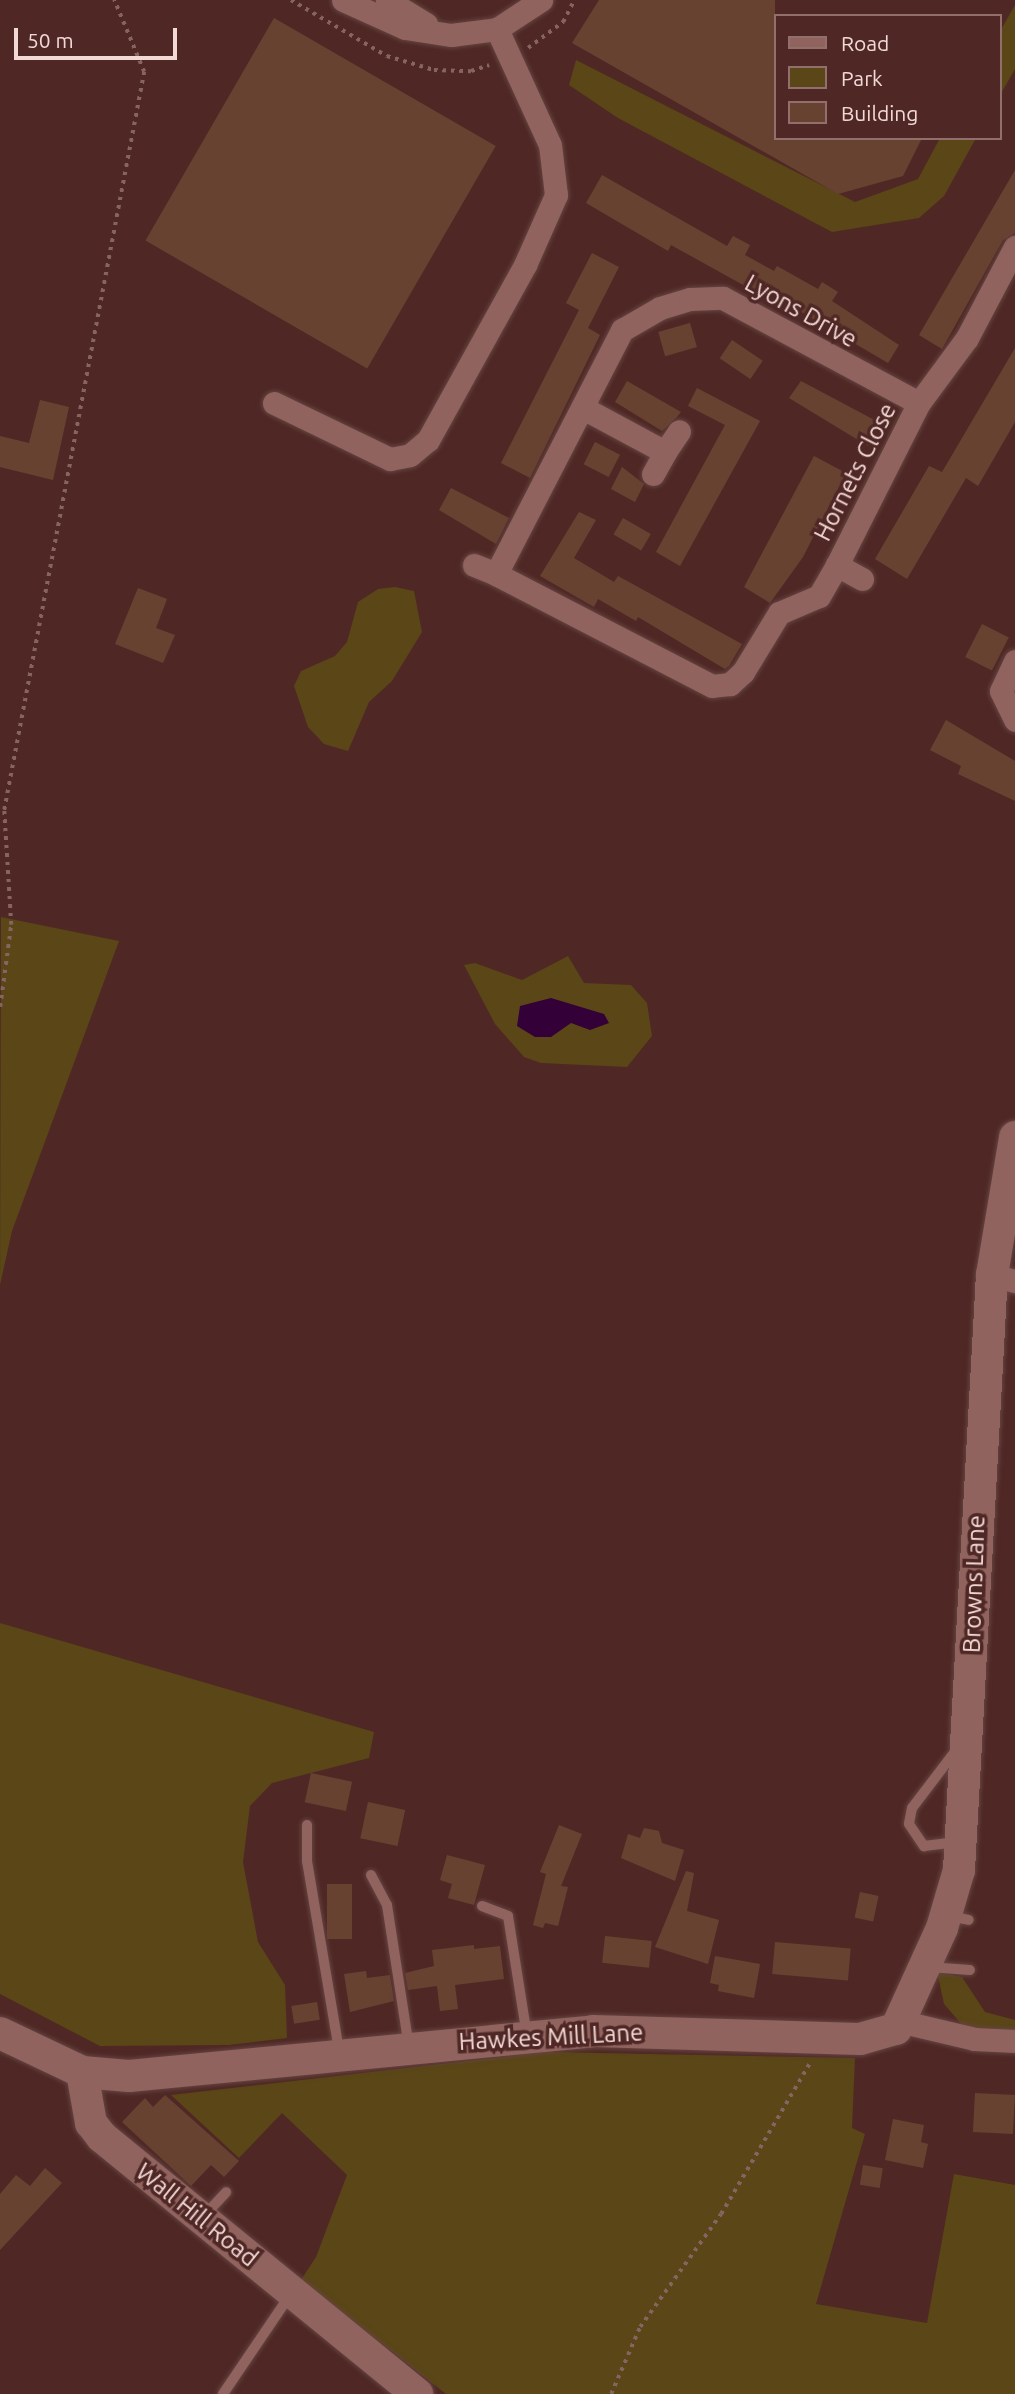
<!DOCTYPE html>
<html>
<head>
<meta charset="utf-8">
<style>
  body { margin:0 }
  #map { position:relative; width:1015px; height:2394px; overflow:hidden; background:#4f2825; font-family:Ubuntu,sans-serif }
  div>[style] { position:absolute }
  .green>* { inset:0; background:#5a4616 }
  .water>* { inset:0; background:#330037 }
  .building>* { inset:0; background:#684231; transform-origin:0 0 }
  .path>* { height:3.5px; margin-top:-1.75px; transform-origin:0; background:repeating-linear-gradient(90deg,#866461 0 3.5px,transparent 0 8.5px) }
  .roads { filter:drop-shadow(0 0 2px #654441) drop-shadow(0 0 2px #654441) }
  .lane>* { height:10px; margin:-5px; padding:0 5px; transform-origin:5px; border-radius:5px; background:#90635f }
  .street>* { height:23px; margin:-11.5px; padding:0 11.5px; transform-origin:11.5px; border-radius:11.5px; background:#90635f }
  .secondary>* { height:32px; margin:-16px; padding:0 16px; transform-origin:16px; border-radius:16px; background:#90635f }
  span { translate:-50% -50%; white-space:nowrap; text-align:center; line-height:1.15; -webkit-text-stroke:7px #4f2825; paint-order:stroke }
  .street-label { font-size:24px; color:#f3d9d6 }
  .legend { position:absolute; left:774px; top:14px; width:228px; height:126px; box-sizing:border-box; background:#4f2825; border:2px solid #916f6c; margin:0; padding:9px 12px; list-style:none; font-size:21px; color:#f3d9d6 }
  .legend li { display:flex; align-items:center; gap:14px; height:35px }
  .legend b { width:35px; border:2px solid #916f6c }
  .scale { position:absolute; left:14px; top:28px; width:163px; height:32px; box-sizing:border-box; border:4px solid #f3d9d6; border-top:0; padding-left:9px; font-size:21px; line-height:24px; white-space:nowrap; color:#f3d9d6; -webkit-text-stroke:5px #4f2825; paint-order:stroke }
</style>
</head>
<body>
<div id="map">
  <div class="green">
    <div style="clip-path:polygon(1015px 5px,1015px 69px,999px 97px,999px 33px)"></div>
    <div style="clip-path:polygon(576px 60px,855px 202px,918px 179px,940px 138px,976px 138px,944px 196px,919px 218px,832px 232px,618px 118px,569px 85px)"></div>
    <div style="clip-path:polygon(395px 587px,414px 591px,422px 632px,392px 681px,369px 702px,348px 751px,324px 744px,308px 727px,294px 686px,301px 671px,335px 656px,347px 642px,358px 602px,378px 589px)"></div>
    <div style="clip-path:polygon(1px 917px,119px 941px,12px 1231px,0 1285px)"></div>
    <div style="clip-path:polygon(568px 956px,584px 983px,631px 985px,647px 1003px,652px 1036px,627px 1067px,541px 1063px,524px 1057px,495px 1024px,464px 965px,475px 963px,522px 980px)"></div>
    <div style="clip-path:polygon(0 1623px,374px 1732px,369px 1758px,272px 1783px,250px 1806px,243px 1862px,258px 1942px,285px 1985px,287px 2038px,229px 2045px,100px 2046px,0 1994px)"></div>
    <div style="clip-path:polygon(937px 1972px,962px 1977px,985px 2012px,1015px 2020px,1015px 2033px,964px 2027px,944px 2004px)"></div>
    <div style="clip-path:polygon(545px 2052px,855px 2058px,852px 2128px,865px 2134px,816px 2304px,927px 2323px,954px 2174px,1015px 2185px,1015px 2394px,446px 2394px,301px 2280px,316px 2257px,347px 2175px,282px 2113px,239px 2158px,171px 2095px)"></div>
  </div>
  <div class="water">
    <div style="clip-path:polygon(551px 998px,604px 1014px,609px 1023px,590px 1030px,571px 1023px,551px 1037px,535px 1037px,517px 1026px,520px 1006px)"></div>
  </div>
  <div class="building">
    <div style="clip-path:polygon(599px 0,775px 0,775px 138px,922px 138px,903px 176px,838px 194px,572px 43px)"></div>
    <div style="left:274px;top:18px;width:256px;height:257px;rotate:30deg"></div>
    <div style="clip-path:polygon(1015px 170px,1015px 233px,1003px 240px,942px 349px,919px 335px)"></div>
    <div style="clip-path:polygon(602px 175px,727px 246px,733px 236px,750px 245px,745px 255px,774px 271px,777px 266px,818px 289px,822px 282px,838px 292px,832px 301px,899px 345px,888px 363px,757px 286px,754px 291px,671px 245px,668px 251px,586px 203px)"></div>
    <div style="clip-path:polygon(592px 253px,619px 267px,588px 328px,600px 335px,530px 478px,501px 463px,579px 310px,566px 303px)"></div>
    <div style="left:690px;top:323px;width:25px;height:33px;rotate:74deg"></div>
    <div style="left:732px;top:340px;width:37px;height:22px;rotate:34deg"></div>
    <div style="clip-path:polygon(1015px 348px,1015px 422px,978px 486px,966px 478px,907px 579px,875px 559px,929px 466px,942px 472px)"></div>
    <div style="clip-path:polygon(627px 381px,681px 412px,677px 417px,662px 431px,615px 402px)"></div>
    <div style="clip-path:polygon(801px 381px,880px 423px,868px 446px,789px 398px)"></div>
    <div style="clip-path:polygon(697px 388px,760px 421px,680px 566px,656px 552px,725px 425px,688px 406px)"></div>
    <div style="clip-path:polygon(40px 400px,69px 407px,53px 480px,0 467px,0 436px,29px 443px)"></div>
    <div style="left:595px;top:442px;width:28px;height:25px;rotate:27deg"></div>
    <div style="clip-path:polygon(814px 456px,846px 473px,803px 557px,770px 603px,744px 587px)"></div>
    <div style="clip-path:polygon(622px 467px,644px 484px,635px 502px,611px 489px)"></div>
    <div style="clip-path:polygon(451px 488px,509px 518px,496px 544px,439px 510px)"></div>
    <div style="clip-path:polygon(579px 512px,596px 520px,574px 558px,614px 582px,618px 576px,742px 644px,729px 666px,725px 669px,638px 617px,636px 621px,598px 599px,594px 607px,540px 576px)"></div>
    <div style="left:623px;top:518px;width:32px;height:19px;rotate:30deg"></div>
    <div style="clip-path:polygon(138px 588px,167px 599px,156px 628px,175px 635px,163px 663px,115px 644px)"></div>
    <div style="left:982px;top:624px;width:30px;height:37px;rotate:27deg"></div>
    <div style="clip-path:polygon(946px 720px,1015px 761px,1015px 801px,958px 774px,961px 766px,930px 750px)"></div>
    <div style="left:311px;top:1773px;width:42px;height:30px;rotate:12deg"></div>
    <div style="left:368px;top:1802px;width:38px;height:37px;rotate:12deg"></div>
    <div style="clip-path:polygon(559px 1825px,582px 1834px,561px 1886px,568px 1887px,558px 1926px,545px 1923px,543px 1928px,533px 1925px,546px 1874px,540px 1872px)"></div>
    <div style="clip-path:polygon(644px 1828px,659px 1831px,662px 1843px,684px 1850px,675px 1881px,621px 1858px,628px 1834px,640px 1838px)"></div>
    <div style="clip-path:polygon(447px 1855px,485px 1865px,474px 1905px,448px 1898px,452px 1884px,440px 1880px)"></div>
    <div style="clip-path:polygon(686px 1871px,694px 1873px,687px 1911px,719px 1920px,708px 1964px,655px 1947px)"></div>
    <div style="left:327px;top:1884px;width:25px;height:55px"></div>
    <div style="left:860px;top:1892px;width:19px;height:26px;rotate:12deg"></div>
    <div style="left:605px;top:1936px;width:47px;height:27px;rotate:6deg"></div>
    <div style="left:775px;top:1942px;width:76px;height:32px;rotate:5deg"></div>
    <div style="clip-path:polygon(474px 1945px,474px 1949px,500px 1946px,504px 1979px,455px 1985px,458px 2009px,440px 2011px,437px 1986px,408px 1990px,405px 1973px,434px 1966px,432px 1950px)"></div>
    <div style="clip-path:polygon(715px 1956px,760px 1964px,754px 1998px,718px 1991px,719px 1985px,710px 1983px)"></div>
    <div style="clip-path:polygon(366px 1971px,367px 1978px,390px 1975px,394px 2001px,350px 2012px,344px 1974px)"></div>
    <div style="left:317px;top:2002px;width:18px;height:26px;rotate:81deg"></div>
    <div style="left:975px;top:2093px;width:40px;height:39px;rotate:3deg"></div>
    <div style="clip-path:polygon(165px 2095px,239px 2161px,224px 2177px,211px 2165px,191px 2186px,122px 2122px,145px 2098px,153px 2107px)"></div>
    <div style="clip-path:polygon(893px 2119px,924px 2125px,921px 2142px,928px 2144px,923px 2168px,885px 2160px)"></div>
    <div style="left:863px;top:2165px;width:20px;height:20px;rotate:9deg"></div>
    <div style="clip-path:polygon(45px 2168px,62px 2183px,0 2250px,0 2194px,16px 2175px,30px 2186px)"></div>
  </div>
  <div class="path">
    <div style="left:291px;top:0;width:111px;rotate:30.3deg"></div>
    <div style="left:387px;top:56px;width:49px;rotate:16.6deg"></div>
    <div style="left:434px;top:70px;width:37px;rotate:2deg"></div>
    <div style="left:471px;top:71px;width:19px;rotate:-18deg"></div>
    <div style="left:528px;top:48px;width:44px;rotate:-36.6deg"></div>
    <div style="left:563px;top:22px;width:25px;rotate:-63deg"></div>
    <div style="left:0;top:1007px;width:83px;rotate:-82.4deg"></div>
    <div style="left:11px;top:925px;width:115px;rotate:-93.5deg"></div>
    <div style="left:4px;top:810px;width:751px;rotate:-79.26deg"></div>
    <div style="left:144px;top:72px;width:78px;rotate:-112.6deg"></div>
    <div style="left:611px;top:2394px;width:73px;rotate:-66.6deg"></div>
    <div style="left:640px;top:2327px;width:139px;rotate:-54.4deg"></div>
    <div style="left:721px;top:2214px;width:175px;rotate:-59.5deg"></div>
  </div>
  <div class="roads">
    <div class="lane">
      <div style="left:957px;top:1749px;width:74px;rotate:127.3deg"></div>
      <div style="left:912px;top:1808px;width:16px;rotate:101deg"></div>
      <div style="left:909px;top:1824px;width:27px;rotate:56deg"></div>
      <div style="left:924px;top:1846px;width:33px;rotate:-7deg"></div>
      <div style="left:307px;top:1825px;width:36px;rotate:90deg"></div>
      <div style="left:307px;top:1861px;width:193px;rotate:80.4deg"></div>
      <div style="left:371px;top:1875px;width:34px;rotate:62deg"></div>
      <div style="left:387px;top:1905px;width:144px;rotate:81.2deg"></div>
      <div style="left:482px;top:1906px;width:28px;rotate:21deg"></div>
      <div style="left:508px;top:1916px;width:121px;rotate:81deg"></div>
      <div style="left:949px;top:1916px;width:20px;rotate:11deg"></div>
      <div style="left:929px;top:1967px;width:41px;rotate:4.2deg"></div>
      <div style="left:203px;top:2217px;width:34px;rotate:-47deg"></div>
      <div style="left:223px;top:2394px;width:120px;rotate:-55.9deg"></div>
    </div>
    <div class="street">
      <div style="left:343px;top:0;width:68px;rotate:24.3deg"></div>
      <div style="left:405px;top:28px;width:47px;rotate:8.7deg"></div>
      <div style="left:451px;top:35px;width:46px;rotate:-7.4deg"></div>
      <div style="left:497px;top:29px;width:53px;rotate:-33.4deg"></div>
      <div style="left:387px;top:0;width:46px;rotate:31.6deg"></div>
      <div style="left:274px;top:403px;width:129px;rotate:25.8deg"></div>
      <div style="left:390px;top:459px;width:20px;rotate:-11deg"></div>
      <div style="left:410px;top:455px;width:23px;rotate:-40deg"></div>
      <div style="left:428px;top:440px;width:200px;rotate:-61deg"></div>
      <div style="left:525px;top:265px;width:77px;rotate:-66.1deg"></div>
      <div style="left:556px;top:195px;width:50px;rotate:-96.8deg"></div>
      <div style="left:550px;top:145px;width:128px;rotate:-114.6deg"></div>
      <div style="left:585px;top:409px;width:91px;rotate:28.3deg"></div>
      <div style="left:665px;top:452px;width:25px;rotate:-56deg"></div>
      <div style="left:653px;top:474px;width:25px;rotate:-61deg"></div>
      <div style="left:474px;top:565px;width:24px;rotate:22deg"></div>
      <div style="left:837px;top:565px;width:36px;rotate:120deg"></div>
      <div style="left:819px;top:596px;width:43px;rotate:157deg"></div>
      <div style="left:779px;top:613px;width:69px;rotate:121.4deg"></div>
      <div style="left:743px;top:672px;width:18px;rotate:137deg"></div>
      <div style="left:730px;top:684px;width:18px;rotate:174deg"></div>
      <div style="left:712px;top:686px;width:243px;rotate:-152.6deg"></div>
      <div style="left:496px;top:574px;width:275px;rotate:-62.7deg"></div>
      <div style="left:622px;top:330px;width:44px;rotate:-30.1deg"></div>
      <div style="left:660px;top:308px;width:31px;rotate:-17deg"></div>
      <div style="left:690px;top:299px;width:33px;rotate:-2deg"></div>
      <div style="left:723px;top:298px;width:222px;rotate:28.2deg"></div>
      <div style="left:919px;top:403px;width:81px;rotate:-53.6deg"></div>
      <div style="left:967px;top:338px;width:103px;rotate:-62.2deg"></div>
      <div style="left:862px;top:579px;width:29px;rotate:-151deg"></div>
      <div style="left:837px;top:565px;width:182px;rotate:-63.2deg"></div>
      <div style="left:1015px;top:661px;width:33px;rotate:115deg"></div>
      <div style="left:1001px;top:691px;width:32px;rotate:64deg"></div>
      <div style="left:992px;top:1275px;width:24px;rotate:15deg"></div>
      <div style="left:903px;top:2022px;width:74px;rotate:13.3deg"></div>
      <div style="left:975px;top:2039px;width:40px;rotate:2.9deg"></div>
    </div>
    <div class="secondary">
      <div style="left:0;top:2033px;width:91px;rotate:25.4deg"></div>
      <div style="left:82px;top:2072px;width:47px;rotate:4.9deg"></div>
      <div style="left:129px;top:2076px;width:466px;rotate:-5.5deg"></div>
      <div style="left:593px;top:2031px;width:267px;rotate:1.7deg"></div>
      <div style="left:860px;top:2039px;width:37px;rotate:-16deg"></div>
      <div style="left:896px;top:2029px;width:111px;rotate:-65.5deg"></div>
      <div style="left:942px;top:1928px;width:60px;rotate:-73.7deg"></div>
      <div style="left:959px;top:1870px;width:596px;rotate:-86.83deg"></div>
      <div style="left:992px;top:1275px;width:140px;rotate:-80.5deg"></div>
      <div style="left:82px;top:2072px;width:52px;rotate:80deg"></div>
      <div style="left:91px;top:2123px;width:18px;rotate:52deg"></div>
      <div style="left:102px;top:2137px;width:407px;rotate:39.2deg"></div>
    </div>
  </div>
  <div class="street-label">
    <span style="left:801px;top:311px;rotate:29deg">Lyons Drive</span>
    <span style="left:855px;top:472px;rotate:-63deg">Hornets Close</span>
    <span style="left:974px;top:1584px;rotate:-88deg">Browns Lane</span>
    <span style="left:551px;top:2037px;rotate:-3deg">Hawkes Mill Lane</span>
    <span style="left:197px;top:2215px;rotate:39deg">Wall Hill Road</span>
  </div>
  <ul class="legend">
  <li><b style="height:9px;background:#90635f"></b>Road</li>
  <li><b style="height:19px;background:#5a4616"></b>Park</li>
  <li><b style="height:19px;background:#684231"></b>Building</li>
  </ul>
  <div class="scale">50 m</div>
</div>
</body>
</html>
